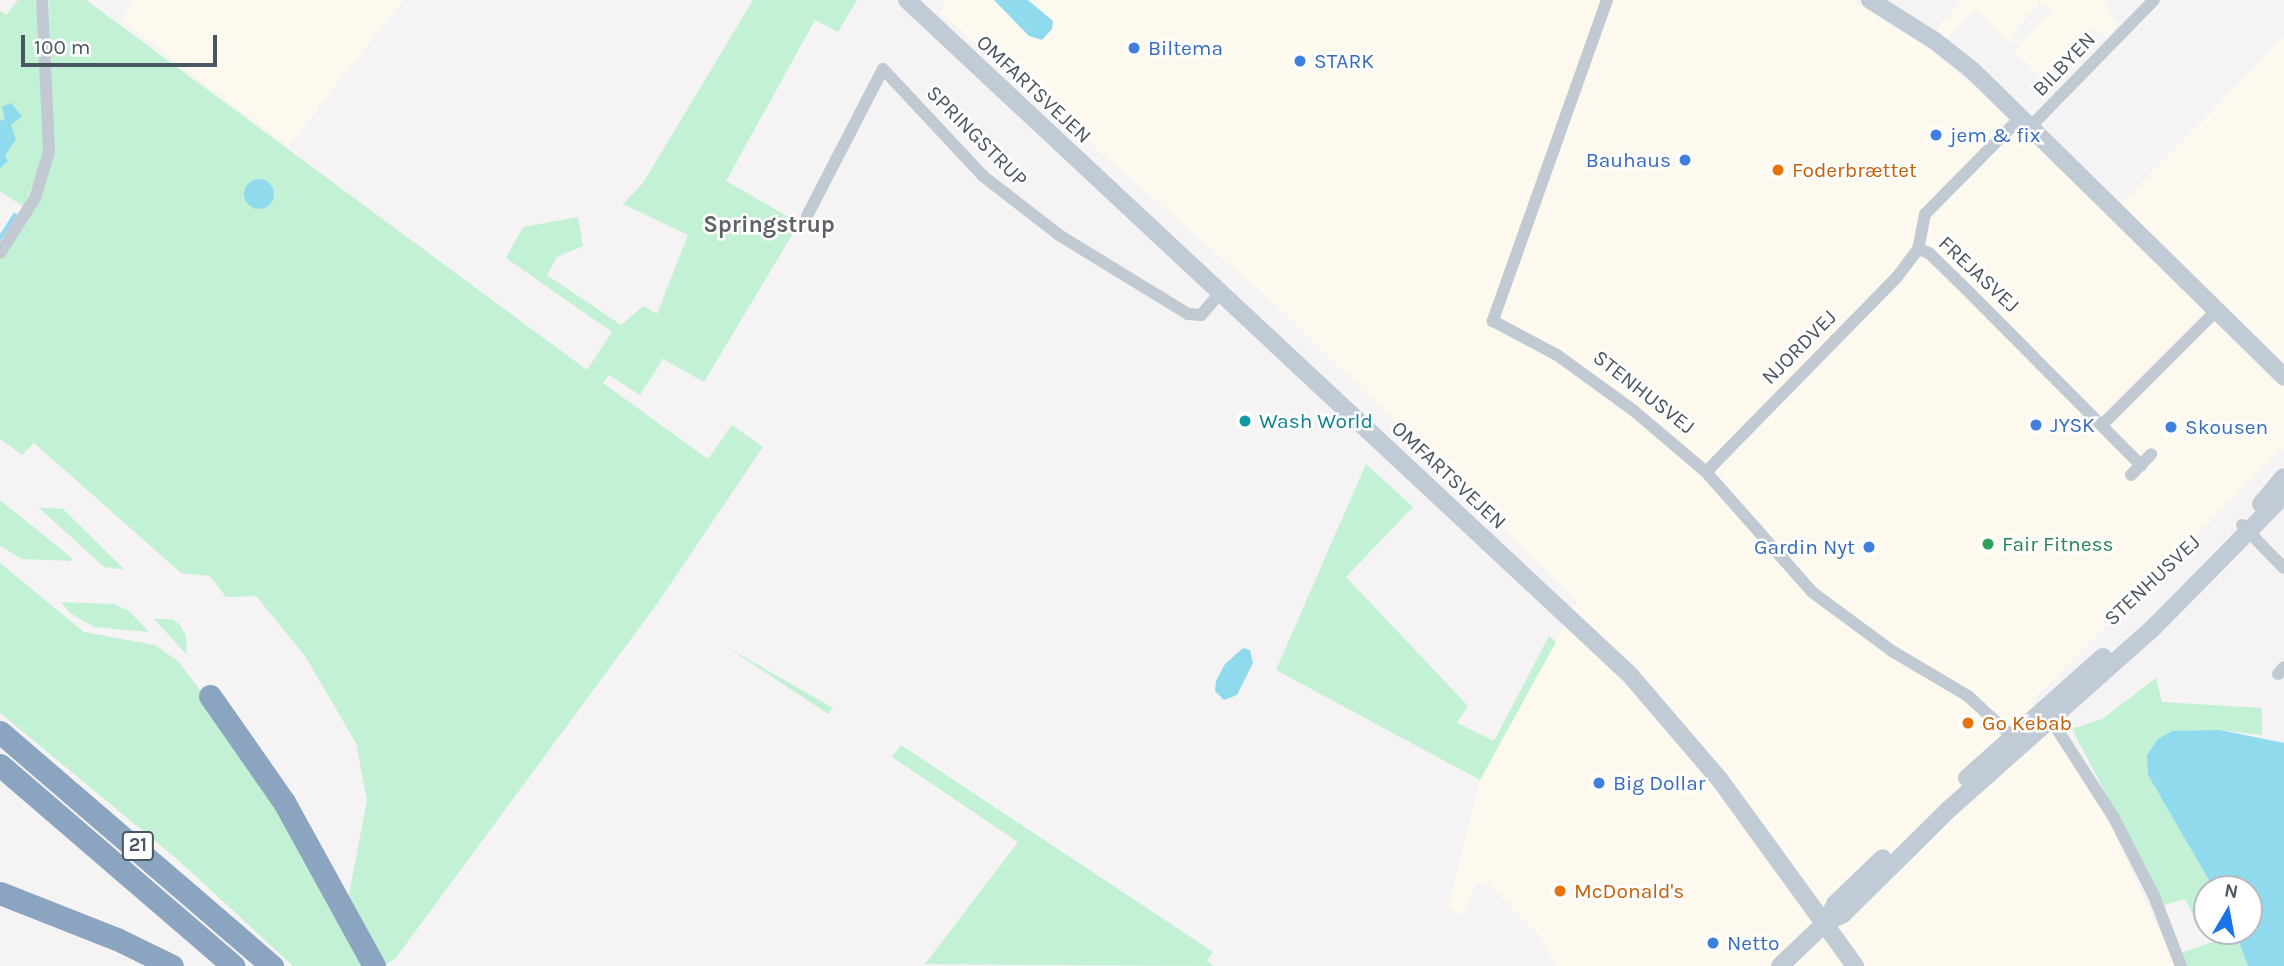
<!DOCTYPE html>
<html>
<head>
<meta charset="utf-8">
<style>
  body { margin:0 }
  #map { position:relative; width:2284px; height:966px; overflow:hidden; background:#f5f3f3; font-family:Karla,sans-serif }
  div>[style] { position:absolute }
  .commercial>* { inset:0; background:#fdf9ef }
  .green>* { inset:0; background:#c3f1d5 }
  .water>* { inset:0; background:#90daee }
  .round { border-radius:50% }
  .stream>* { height:3.5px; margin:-1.75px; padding:0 1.75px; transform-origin:1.75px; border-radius:1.75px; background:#90daee }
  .street>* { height:12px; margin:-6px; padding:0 6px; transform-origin:6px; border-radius:6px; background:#c1cad2 }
  .secondary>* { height:18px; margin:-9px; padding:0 9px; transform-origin:9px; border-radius:9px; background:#c1cbd6 }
  .highway>* { height:23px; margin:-11.5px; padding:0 11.5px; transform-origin:11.5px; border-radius:11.5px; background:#8ba5c1 }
  .dots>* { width:19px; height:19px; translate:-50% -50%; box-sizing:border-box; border:4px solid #fff; border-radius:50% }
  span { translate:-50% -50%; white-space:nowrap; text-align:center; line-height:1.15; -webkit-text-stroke:5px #fff; paint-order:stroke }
  .shield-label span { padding:2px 5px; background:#fff; border:2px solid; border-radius:5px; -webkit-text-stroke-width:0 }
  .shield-label { font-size:19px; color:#4a5661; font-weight:700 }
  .shop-label { font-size:21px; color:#366cbe }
  .left { translate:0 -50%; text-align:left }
  .right { translate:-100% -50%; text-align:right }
  .street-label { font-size:21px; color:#4a5661 }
  .food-label { font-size:21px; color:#c56008 }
  .culture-label { font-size:21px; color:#0d838f }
  .leisure-label { font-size:21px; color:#27864d }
  .neighbourhood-label { font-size:23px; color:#5f6368; font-weight:700 }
  .north { position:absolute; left:2193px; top:875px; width:70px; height:70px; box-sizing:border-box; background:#fff; border:2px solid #b7bbc0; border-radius:50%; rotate:10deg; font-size:19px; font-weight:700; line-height:28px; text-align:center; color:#4a5661 }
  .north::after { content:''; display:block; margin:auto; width:24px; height:32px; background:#1a73e8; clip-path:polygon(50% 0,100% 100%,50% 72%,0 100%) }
  .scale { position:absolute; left:21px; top:35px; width:196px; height:32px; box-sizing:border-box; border:4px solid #4a5661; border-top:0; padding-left:9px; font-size:21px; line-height:24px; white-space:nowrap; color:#4a5661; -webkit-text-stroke:5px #fff; paint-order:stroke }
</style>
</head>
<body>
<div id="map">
  <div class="commercial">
    <div style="clip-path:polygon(134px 0,403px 0,288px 146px,120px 19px)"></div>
    <div style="clip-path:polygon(945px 0,1852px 0,1926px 46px,2022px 126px,2110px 215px,2284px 37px,2284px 447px,2031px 702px,2102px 806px,2175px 966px,1555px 966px,1541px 938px,1488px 883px,1476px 883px,1463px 915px,1448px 910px,1480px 780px,1577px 601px,1278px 307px,941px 13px)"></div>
    <div style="clip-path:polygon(1962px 0,2104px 0,2111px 10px,2108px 14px,2119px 24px,2106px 38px,2094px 28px,2046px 82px,2014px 52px,2052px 9px,2041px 1px,2012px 34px,2019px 40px,2014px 45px,1974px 9px,1947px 39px,1936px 30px)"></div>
  </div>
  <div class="green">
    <div style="clip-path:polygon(18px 0,35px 0,38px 12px,45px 152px,24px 207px,0 191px,0 11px,6px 15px)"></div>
    <div style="clip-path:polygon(49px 0,86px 0,587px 370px,612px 332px,506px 258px,523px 227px,578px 217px,583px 246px,557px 257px,547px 275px,621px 325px,643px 306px,657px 314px,688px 235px,623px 204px,643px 183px,753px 0,857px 0,838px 32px,815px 20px,726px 181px,799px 223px,704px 382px,663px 359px,640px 395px,609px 375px,603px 383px,708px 459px,732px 425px,763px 447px,659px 601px,395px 959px,385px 965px,349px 895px,367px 800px,356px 743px,305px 656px,256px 596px,226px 597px,210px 576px,181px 573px,34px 443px,22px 455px,0 439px,0 258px,52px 152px)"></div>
    <div style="clip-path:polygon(1366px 464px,1413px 507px,1346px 577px,1468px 706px,1457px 723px,1494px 741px,1549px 636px,1556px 642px,1480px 780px,1276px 670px)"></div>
    <div style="clip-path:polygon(0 500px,72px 558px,71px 561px,22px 559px,0 546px)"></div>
    <div style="clip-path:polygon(38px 507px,63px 509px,125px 570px,104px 567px)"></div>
    <div style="clip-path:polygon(0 563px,84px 632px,155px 645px,179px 662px,241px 745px,369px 966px,293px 966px,177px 859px,0 713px)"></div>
    <div style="clip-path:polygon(61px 602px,114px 604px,129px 611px,149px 632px,94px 627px,70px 613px)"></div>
    <div style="clip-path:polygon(154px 619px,172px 619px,180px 625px,186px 636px,187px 655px)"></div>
    <div style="clip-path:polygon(727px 647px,833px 708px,828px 714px)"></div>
    <div style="clip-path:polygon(2156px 678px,2162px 702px,2262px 708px,2262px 735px,2220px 730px,2148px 775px,2214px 889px,2207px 889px,2207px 928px,2201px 930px,2185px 899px,2164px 905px,2072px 729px,2102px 719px)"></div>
    <div style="clip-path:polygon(901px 745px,1213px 952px,1207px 961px,1214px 966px,925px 964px,1018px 842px,892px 757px)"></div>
    <div style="clip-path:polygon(2221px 931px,2235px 931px,2248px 966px,2183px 966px,2181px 953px,2223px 938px)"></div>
  </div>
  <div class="water">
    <div style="clip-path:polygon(994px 0,1028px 0,1053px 21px,1052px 29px,1042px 40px,1029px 36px)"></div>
    <div style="clip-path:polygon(11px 103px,22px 116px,11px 125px,16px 139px,5px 156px,8px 161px,0 168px,0 121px,5px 119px,2px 107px)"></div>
    <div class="round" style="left:244px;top:179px;width:30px;height:30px"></div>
    <div style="clip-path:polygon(1243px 648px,1250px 650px,1253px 663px,1237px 695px,1224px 700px,1215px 691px,1216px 681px,1225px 664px)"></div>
    <div style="clip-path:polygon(2220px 730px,2284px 743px,2284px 966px,2248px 966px,2235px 931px,2249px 931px,2249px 889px,2214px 889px,2148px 775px,2147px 755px,2158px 739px,2172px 731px)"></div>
  </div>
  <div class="stream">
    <div style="left:0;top:238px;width:27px;rotate:-57deg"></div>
  </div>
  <div class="street">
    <div style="left:1607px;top:0;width:341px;rotate:109.6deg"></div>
    <div style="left:1493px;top:321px;width:72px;rotate:28deg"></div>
    <div style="left:1557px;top:355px;width:94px;rotate:35.9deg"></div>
    <div style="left:1633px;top:410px;width:96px;rotate:40.3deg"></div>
    <div style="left:1706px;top:472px;width:160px;rotate:48.5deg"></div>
    <div style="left:1812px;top:592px;width:99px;rotate:36.4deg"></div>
    <div style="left:1892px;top:651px;width:88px;rotate:30.6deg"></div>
    <div style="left:1968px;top:696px;width:67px;rotate:42.6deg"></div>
    <div style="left:2021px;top:117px;width:136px;rotate:134.7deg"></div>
    <div style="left:1925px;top:214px;width:36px;rotate:101deg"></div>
    <div style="left:1918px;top:249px;width:12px;rotate:20deg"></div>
    <div style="left:1929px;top:253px;width:57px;rotate:44.3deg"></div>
    <div style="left:1970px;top:293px;width:243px;rotate:45.2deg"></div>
    <div style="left:2031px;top:126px;width:176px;rotate:-45.7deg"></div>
    <div style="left:807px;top:216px;width:165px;rotate:-62.7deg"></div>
    <div style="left:883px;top:69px;width:146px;rotate:46.9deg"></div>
    <div style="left:983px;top:176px;width:96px;rotate:37.8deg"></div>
    <div style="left:1059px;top:235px;width:151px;rotate:31.5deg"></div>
    <div style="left:1188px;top:314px;width:13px;rotate:4deg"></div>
    <div style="left:1201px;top:315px;width:29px;rotate:-49deg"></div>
    <div style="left:0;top:253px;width:65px;rotate:-57.5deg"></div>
    <div style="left:35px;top:198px;width:48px;rotate:-73.1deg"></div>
    <div style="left:49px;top:152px;width:152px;rotate:-92.6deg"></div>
    <div style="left:2102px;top:425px;width:163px;rotate:-45deg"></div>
    <div style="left:1706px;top:472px;width:273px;rotate:-45.6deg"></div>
    <div style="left:1897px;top:277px;width:35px;rotate:-53deg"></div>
    <div style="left:2131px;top:475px;width:29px;rotate:-46deg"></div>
    <div style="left:2242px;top:525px;width:60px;rotate:45.7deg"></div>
    <div style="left:2278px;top:674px;width:9px;rotate:-49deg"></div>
    <div style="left:2046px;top:712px;width:126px;rotate:57.3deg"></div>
    <div style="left:2114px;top:818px;width:88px;rotate:62.9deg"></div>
    <div style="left:2154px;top:896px;width:75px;rotate:68.9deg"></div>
  </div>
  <div class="secondary">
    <div style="left:907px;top:0;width:989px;rotate:43.03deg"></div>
    <div style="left:1630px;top:675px;width:138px;rotate:49.4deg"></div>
    <div style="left:1720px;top:780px;width:230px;rotate:54deg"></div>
    <div style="left:1870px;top:0;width:77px;rotate:32.2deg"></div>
    <div style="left:1935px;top:41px;width:47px;rotate:38.1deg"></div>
    <div style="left:1972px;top:70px;width:438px;rotate:44.5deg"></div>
    <div style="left:2261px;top:504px;width:35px;rotate:-50deg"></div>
    <div style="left:1967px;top:778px;width:182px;rotate:-41.7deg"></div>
    <div style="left:1826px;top:922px;width:20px;rotate:-63deg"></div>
    <div style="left:1835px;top:904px;width:66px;rotate:-43.8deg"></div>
    <div style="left:1780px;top:966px;width:64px;rotate:-43.7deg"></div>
    <div style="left:1826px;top:922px;width:19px;rotate:-25deg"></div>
    <div style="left:1843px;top:914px;width:146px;rotate:-44.7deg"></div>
    <div style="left:1947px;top:811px;width:277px;rotate:-41.6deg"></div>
    <div style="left:2154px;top:627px;width:185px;rotate:-45.4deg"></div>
  </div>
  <div class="highway">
    <div style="left:210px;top:696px;width:129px;rotate:55.1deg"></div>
    <div style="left:284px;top:802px;width:187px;rotate:61.2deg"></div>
    <div style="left:0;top:732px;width:359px;rotate:40.7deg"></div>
    <div style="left:0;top:765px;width:308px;rotate:40.7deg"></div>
    <div style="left:0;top:893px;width:126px;rotate:21.5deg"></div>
    <div style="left:117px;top:939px;width:61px;rotate:26.1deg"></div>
  </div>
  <div class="dots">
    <div style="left:1134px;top:48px;background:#3f7fe0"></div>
    <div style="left:1300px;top:61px;background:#3f7fe0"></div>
    <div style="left:1936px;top:135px;background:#3f7fe0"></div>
    <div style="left:1685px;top:160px;background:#3f7fe0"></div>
    <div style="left:1778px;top:170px;background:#e8710a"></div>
    <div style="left:1245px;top:421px;background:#0f9aa8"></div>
    <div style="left:2036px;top:425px;background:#3f7fe0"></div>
    <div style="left:2171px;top:427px;background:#3f7fe0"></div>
    <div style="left:1988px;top:544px;background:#2e9e5b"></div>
    <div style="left:1869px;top:547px;background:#3f7fe0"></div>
    <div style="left:1968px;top:723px;background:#e8710a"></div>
    <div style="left:1599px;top:783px;background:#3f7fe0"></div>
    <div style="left:1560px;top:891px;background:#e8710a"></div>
    <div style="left:1713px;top:943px;background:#3f7fe0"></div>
  </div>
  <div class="shield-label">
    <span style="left:138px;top:846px">21</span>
  </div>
  <div class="shop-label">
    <span class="left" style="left:1148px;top:48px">Biltema</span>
    <span class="left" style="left:1314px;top:61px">STARK</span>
    <span class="left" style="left:1950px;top:135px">jem &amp; fix</span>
    <span class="right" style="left:1671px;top:160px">Bauhaus</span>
    <span class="left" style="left:2050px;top:425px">JYSK</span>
    <span class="left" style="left:2185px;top:427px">Skousen</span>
    <span class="right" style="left:1855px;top:547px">Gardin Nyt</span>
    <span class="left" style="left:1613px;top:783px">Big Dollar</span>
    <span class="left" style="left:1727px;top:943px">Netto</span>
  </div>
  <div class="street-label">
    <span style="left:2064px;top:64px;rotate:-46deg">BILBYEN</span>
    <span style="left:1034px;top:89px;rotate:43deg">OMFARTSVEJEN</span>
    <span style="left:977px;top:136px;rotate:45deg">SPRINGSTRUP</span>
    <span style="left:1979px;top:274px;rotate:43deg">FREJASVEJ</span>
    <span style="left:1799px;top:347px;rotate:-45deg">NJORDVEJ</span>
    <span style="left:1644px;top:392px;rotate:38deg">STENHUSVEJ</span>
    <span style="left:1449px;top:475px;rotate:43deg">OMFARTSVEJEN</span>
    <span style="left:2152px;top:580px;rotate:-43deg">STENHUSVEJ</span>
  </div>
  <div class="food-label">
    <span class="left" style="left:1792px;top:170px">Foderbrættet</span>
    <span class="left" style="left:1982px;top:723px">Go Kebab</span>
    <span class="left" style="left:1574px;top:891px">McDonald's</span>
  </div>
  <div class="culture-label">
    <span class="left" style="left:1259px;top:421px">Wash World</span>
  </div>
  <div class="leisure-label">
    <span class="left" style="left:2002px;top:544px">Fair Fitness</span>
  </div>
  <div class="neighbourhood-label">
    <span style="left:769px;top:225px">Springstrup</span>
  </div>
  <div class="north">N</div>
  <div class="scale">100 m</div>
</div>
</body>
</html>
